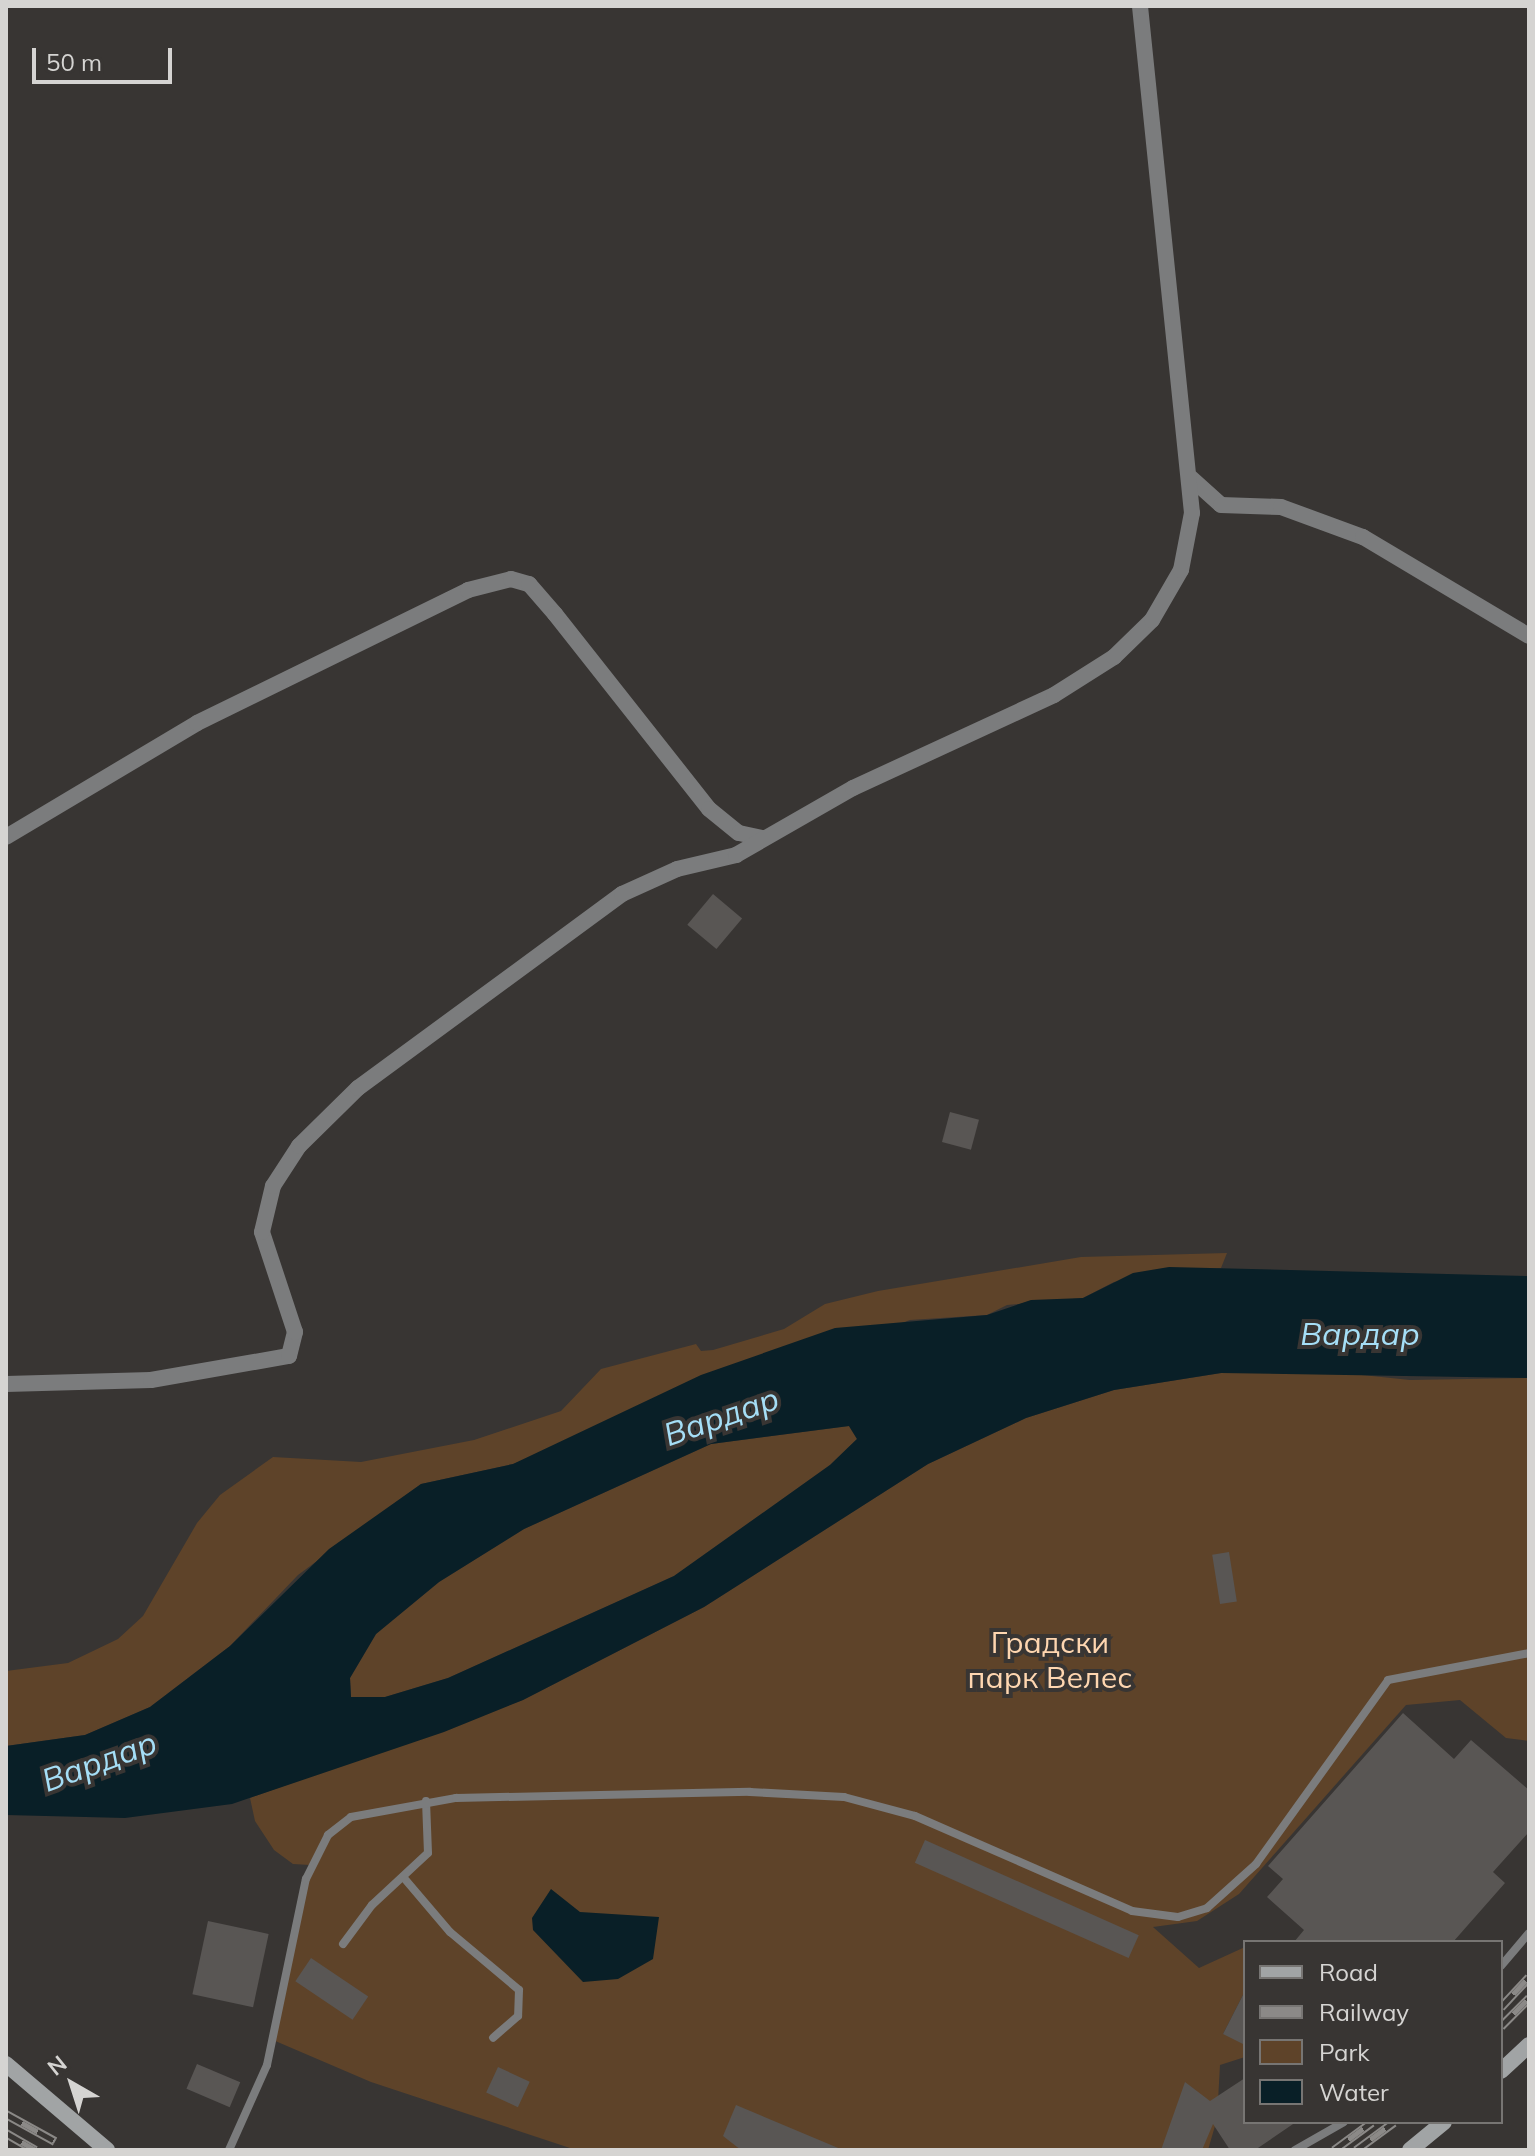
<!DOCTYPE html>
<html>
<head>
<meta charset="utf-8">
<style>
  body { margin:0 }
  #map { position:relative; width:1535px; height:2156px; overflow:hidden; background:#383533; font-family:Mulish,sans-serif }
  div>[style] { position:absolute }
  .green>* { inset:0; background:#5e4329 }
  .water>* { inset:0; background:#091f27 }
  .building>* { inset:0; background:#595654; transform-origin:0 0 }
  .service>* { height:8px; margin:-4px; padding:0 4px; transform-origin:4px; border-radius:4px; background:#7b7c7d }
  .minor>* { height:16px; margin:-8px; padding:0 8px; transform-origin:8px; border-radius:8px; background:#7b7c7d }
  .secondary>* { height:16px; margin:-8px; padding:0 8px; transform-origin:8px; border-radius:8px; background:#a1a4a5 }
  .rail>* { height:9px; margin-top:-4.5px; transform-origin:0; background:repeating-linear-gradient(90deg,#383533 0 18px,#8b8987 0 36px); box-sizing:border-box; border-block:2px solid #8b8987 }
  span { translate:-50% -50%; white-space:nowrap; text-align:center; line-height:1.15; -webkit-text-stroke:8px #383533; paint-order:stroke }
  .park-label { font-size:30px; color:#fed6b0 }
  .water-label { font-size:32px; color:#a5def6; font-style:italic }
  .frame { position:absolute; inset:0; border:8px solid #d5d4d2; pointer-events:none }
  .legend { position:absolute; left:1243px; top:1940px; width:260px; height:184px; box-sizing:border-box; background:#383533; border:2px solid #777573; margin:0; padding:10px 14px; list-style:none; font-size:24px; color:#d5d4d2 }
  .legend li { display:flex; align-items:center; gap:16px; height:40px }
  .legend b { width:40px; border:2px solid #777573 }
  .north { position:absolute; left:32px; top:2044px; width:80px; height:80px; -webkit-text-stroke:6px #383533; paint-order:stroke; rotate:321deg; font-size:22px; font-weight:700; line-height:32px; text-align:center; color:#d5d4d2 }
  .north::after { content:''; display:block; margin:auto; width:28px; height:36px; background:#d5d4d2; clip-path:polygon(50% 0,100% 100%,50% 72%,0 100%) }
  .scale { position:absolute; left:32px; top:48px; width:140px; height:36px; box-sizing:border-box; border:4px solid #d5d4d2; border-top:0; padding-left:10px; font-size:24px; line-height:28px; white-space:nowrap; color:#d5d4d2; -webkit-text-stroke:6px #383533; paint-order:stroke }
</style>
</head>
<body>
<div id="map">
  <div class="green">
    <div style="clip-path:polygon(1227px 1253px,1221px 1268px,1114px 1282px,1083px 1298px,1007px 1305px,987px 1315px,910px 1320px,513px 1464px,421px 1484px,298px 1575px,230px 1646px,150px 1707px,85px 1735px,6px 1746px,6px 1671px,68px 1663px,118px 1639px,143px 1616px,197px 1523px,220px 1495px,273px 1457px,361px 1462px,474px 1440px,561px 1411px,601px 1369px,696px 1344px,701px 1351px,713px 1350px,784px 1329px,825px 1304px,878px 1291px,1081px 1257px)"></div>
    <div style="clip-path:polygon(1324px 1371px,1410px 1380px,1529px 1378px,1529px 1741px,1506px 1738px,1460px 1700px,1406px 1705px,1239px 1894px,1197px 1921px,1153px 1927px,1199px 1968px,1245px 1947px,1245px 1991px,1223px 2034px,1245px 2032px,1245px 2057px,1220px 2065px,1217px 2119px,1208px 2150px,576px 2150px,371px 2082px,273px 2040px,310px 1865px,293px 1864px,274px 1850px,255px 1821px,250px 1798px,523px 1700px,704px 1607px,928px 1464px,1026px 1418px,1114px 1390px,1221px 1373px)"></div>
    <div style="clip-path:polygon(849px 1426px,857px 1439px,830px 1465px,674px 1576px,448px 1678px,385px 1697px,351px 1697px,350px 1678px,376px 1634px,439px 1582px,524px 1529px,711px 1444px)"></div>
  </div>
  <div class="water">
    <div style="clip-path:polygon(evenodd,1169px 1267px,1529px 1276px,1529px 1378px,1221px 1373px,1114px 1390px,1026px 1418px,928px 1464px,704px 1607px,523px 1700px,444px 1732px,232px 1804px,125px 1818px,6px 1815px,6px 1746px,85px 1735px,150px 1707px,230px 1646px,329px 1549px,421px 1484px,513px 1464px,701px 1375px,835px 1328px,987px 1315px,1031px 1300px,1083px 1298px,1133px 1273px,1169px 1267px,849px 1426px,857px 1439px,830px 1465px,674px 1576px,448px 1678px,385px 1697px,351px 1697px,350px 1678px,376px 1634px,439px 1582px,524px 1529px,711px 1444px,849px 1426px)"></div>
    <div style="clip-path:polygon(551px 1889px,580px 1912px,659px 1917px,653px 1959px,618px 1979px,583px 1982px,533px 1930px,532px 1918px)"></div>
  </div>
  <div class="building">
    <div style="left:713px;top:894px;width:38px;height:40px;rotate:40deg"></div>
    <div style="left:950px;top:1112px;width:30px;height:31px;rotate:15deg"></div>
    <div style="left:1229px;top:1552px;width:50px;height:17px;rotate:81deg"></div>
    <div style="clip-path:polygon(1403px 1713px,1454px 1759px,1471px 1740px,1529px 1790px,1529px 1832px,1493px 1872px,1505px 1883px,1453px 1942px,1294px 1942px,1304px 1930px,1267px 1897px,1283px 1879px,1268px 1866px)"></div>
    <div style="left:925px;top:1840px;width:234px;height:25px;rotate:24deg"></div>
    <div style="left:208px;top:1921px;width:62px;height:75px;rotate:12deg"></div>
    <div style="left:311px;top:1958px;width:69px;height:28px;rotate:34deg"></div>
    <div style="clip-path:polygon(1245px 1991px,1245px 2045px,1223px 2034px)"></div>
    <div style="left:197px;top:2064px;width:47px;height:27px;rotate:23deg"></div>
    <div style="left:498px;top:2067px;width:35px;height:28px;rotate:25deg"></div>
    <div style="clip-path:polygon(1245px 2078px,1245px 2122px,1296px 2122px,1255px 2150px,1230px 2150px,1213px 2124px,1202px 2150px,1161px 2150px,1185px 2082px,1210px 2101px)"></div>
    <div style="clip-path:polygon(736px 2105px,843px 2150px,741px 2150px,723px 2136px)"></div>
  </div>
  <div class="service">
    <div style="left:404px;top:1878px;width:71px;rotate:49.6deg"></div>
    <div style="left:450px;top:1932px;width:90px;rotate:40deg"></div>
    <div style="left:519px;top:1990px;width:26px;rotate:92deg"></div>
    <div style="left:518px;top:2016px;width:33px;rotate:139deg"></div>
    <div style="left:343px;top:1944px;width:49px;rotate:-53.4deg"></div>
    <div style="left:372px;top:1905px;width:76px;rotate:-42.9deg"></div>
    <div style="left:428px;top:1853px;width:52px;rotate:-92.2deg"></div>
    <div style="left:1501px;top:1966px;width:43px;rotate:-49.7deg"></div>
    <div style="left:229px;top:2150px;width:93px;rotate:-65.9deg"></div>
    <div style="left:267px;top:2065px;width:190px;rotate:-78.2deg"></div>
    <div style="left:306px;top:1879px;width:49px;rotate:-63.4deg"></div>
    <div style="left:328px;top:1835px;width:29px;rotate:-38deg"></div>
    <div style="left:351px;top:1817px;width:107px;rotate:-10.3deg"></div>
    <div style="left:456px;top:1798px;width:294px;rotate:-1.2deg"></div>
    <div style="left:750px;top:1792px;width:94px;rotate:3deg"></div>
    <div style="left:844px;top:1797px;width:73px;rotate:15deg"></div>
    <div style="left:915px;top:1816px;width:237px;rotate:23.6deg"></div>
    <div style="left:1132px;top:1911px;width:46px;rotate:7.4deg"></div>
    <div style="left:1178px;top:1917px;width:30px;rotate:-17deg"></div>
    <div style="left:1207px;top:1908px;width:66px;rotate:-41.9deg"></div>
    <div style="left:1256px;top:1864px;width:226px;rotate:-54.3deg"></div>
    <div style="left:1388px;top:1680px;width:144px;rotate:-10.8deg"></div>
    <div style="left:1295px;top:2150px;width:56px;rotate:-29.7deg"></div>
  </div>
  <div class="minor">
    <div style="left:1191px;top:478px;width:40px;rotate:42deg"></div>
    <div style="left:1221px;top:505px;width:60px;rotate:1.9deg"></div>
    <div style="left:1281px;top:507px;width:87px;rotate:20.1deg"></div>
    <div style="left:1363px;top:537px;width:193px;rotate:30.8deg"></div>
    <div style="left:6px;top:837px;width:222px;rotate:-30.8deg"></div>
    <div style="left:197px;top:723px;width:302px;rotate:-26.1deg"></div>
    <div style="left:468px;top:590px;width:44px;rotate:-14.3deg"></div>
    <div style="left:511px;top:579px;width:19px;rotate:16deg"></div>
    <div style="left:529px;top:584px;width:40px;rotate:49deg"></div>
    <div style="left:555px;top:614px;width:248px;rotate:51.7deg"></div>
    <div style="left:709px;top:809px;width:38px;rotate:39deg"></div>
    <div style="left:739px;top:833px;width:25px;rotate:12deg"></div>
    <div style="left:6px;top:1384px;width:145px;rotate:-1.6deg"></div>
    <div style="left:151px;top:1380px;width:140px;rotate:-9.9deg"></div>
    <div style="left:289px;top:1356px;width:25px;rotate:-76deg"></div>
    <div style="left:295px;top:1332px;width:105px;rotate:-108.3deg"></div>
    <div style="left:262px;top:1232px;width:47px;rotate:-76.6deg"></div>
    <div style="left:273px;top:1186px;width:48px;rotate:-57deg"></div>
    <div style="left:299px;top:1146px;width:83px;rotate:-44.5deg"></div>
    <div style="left:358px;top:1088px;width:328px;rotate:-36.3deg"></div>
    <div style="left:622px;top:894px;width:60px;rotate:-24.4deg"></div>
    <div style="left:677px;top:869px;width:61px;rotate:-13.3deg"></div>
    <div style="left:736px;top:855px;width:135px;rotate:-29.8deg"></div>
    <div style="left:853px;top:788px;width:221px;rotate:-24.8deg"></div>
    <div style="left:1054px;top:695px;width:71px;rotate:-32.3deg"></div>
    <div style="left:1114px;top:657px;width:53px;rotate:-44.2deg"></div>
    <div style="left:1152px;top:620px;width:58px;rotate:-59.9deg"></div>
    <div style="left:1181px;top:570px;width:58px;rotate:-79.1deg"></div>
    <div style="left:1192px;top:513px;width:510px;rotate:-95.86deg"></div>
  </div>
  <div class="secondary">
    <div style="left:6px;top:2064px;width:133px;rotate:40.4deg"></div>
    <div style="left:1501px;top:2071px;width:38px;rotate:-43deg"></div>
    <div style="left:1410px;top:2150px;width:44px;rotate:-39.5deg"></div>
  </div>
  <div class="rail">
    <div style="left:1501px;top:2007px;width:41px;rotate:-47deg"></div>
    <div style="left:1501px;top:2026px;width:40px;rotate:-45deg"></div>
    <div style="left:6px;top:2114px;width:56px;rotate:28.9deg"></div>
    <div style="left:6px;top:2133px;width:34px;rotate:30deg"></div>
    <div style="left:1334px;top:2150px;width:47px;rotate:-36.4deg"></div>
    <div style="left:1356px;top:2150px;width:47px;rotate:-36.4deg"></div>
  </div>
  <div class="park-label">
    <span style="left:1050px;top:1659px">Градски<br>парк Велес</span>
  </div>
  <div class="water-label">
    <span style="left:1360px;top:1333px">Вардар</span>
    <span style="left:721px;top:1416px;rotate:-19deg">Вардар</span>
    <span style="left:99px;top:1761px;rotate:-20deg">Вардар</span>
  </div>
  <div class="frame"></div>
  <ul class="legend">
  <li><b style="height:10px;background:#a1a4a5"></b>Road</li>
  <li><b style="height:10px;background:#8b8987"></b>Railway</li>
  <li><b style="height:22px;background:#5e4329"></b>Park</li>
  <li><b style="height:22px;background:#091f27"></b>Water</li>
  </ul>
  <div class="north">N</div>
  <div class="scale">50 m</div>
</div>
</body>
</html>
